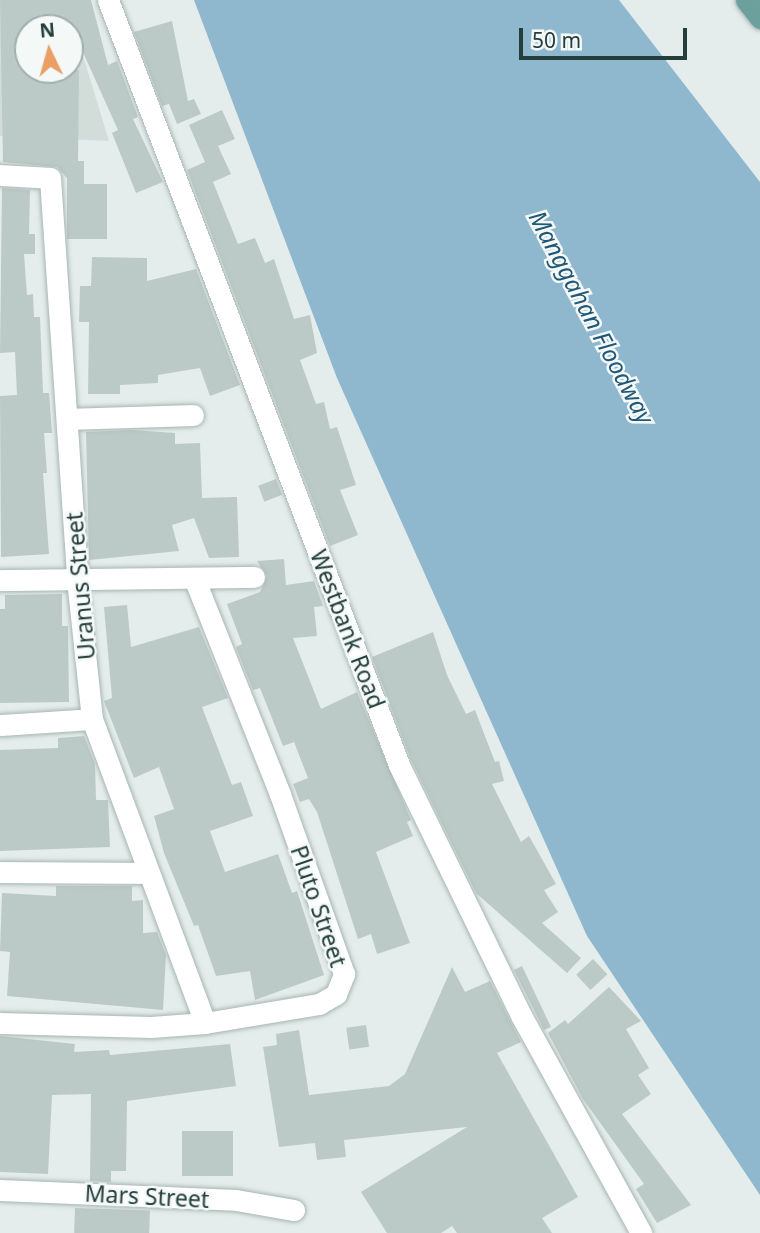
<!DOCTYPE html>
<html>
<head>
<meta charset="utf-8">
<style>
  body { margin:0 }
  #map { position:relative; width:760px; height:1233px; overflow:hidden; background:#e4edeb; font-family:"Noto Sans",sans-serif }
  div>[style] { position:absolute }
  .built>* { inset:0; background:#d2ddda }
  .water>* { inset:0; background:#8fb8cf }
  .building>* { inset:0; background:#bccac7; transform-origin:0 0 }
  .roads { filter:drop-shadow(0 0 2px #a7b5b3) drop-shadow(0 0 2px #a7b5b3) }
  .minor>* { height:21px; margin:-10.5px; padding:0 10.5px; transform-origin:10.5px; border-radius:10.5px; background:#fff }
  .major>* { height:21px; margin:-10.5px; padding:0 10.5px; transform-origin:10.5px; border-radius:10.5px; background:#6ba09d }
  span { translate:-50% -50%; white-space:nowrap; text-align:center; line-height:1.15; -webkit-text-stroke:5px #f4f9f8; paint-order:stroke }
  .street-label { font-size:23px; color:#243e3c }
  .water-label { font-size:24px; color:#215877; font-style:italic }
  .north { position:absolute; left:14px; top:14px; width:70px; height:70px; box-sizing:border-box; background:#f4f9f8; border:2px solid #a1aead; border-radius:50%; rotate:355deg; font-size:19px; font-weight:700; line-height:28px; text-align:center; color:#243e3c }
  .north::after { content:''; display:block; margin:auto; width:24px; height:32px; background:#eb9f64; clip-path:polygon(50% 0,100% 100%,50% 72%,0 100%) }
  .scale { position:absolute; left:519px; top:28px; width:168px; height:32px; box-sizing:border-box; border:4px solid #243e3c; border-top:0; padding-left:9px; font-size:21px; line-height:24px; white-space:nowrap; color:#243e3c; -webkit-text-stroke:5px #f4f9f8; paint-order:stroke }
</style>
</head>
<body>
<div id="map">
  <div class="built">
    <div style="clip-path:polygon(evenodd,0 0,66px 0,109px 141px,0 136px,0 0,28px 28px,70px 28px,70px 70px,28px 70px,28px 28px)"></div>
  </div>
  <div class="water">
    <div style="clip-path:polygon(194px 0,619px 0,760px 182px,760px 1195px,587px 936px,337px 378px)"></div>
  </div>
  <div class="building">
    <div style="clip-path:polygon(0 0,91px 0,108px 65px,117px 61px,138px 117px,133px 119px,163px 182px,136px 193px,112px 133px,118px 130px,72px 28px,28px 28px,28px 70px,79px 70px,78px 161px,84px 161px,84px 184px,107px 184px,107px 239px,67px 239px,67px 178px,57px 167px,3px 162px)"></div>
    <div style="clip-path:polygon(172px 21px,188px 101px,194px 99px,201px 114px,177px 124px,169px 104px,162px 106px,134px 32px)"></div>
    <div style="clip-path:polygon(222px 110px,235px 139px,218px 146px,231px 174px,213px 182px,238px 244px,255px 238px,265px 263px,274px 259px,294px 319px,310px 315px,317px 353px,300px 360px,316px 404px,324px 402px,330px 429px,337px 427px,356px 485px,340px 490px,358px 535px,330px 546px,187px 170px,205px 162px,189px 125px)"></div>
    <div style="clip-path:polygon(2px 188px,30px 190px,29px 234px,35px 234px,35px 254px,24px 254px,27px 295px,33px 294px,34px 317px,40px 317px,43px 393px,49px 393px,52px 433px,44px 433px,47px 473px,43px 473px,49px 554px,1px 557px,0 396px,17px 395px,15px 352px,0 353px)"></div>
    <div style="clip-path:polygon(92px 257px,147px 258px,147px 281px,196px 269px,240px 385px,210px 396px,200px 368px,158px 375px,158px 383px,120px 385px,120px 394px,88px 394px,89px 322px,79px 322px,80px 286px,91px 286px)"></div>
    <div style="clip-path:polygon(132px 430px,175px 433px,175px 444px,200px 443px,202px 498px,237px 497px,239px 557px,209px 558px,194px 518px,172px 525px,179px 551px,89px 560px,86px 432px)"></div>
    <div style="left:276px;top:479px;width:17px;height:19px;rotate:69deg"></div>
    <div style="clip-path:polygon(284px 559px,286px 585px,314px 581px,323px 606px,314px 607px,317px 636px,293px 638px,321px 709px,357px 692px,411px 820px,407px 822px,413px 836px,376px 852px,410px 943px,377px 954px,371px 934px,358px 939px,317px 812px,309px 799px,300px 802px,293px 784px,308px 778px,294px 742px,283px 746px,260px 688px,253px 690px,236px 647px,242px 644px,227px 604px,260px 592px,267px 576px,257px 561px)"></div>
    <div style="clip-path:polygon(62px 594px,62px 626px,68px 626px,69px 702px,0 703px,0 609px,5px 609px,5px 595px)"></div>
    <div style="clip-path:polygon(127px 605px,131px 647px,199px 627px,228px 698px,202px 707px,232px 785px,241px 782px,253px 816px,210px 831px,225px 872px,278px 854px,292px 893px,297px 891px,324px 975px,255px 1000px,250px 971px,216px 976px,198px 925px,194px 926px,164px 853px,154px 816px,174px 809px,159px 767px,134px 778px,104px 701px,112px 698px,104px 607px)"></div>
    <div style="clip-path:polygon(433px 632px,447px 675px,466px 714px,475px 710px,495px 762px,499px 761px,504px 781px,492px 784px,521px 842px,529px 836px,556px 884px,544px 890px,558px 912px,542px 923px,581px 958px,567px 973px,476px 893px,411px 760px,372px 657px)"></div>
    <div style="clip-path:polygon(84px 736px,95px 764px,96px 800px,108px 800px,110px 847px,0 851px,0 750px,58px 748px,58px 738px)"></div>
    <div style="clip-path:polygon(56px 886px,132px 886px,132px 901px,143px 900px,143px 933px,157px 932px,166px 955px,163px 1010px,7px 996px,10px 952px,0 951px,2px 893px,56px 896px)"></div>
    <div style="left:593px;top:959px;width:21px;height:23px;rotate:47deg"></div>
    <div style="clip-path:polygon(522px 966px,551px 1027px,544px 1030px,514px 970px)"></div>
    <div style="clip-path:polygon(452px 967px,465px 992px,490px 981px,521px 1042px,497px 1053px,578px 1197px,542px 1218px,552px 1233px,457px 1233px,452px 1226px,441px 1233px,387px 1233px,361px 1192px,467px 1127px,344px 1140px,346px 1157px,317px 1160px,315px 1143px,279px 1147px,263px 1047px,277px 1045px,276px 1034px,299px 1030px,309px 1095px,389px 1086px,405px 1074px)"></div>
    <div style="clip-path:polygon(609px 987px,641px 1021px,626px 1029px,649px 1068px,638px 1075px,651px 1094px,622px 1114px,691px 1205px,657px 1223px,636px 1189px,644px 1184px,583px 1099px,548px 1033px,565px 1020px,568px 1024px)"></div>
    <div style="left:366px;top:1025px;width:22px;height:20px;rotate:82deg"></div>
    <div style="clip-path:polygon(0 1036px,75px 1044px,74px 1052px,109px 1050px,110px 1055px,230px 1044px,236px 1086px,127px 1101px,126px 1171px,111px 1171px,111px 1182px,90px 1181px,91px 1094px,52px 1095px,48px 1174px,0 1172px)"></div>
    <div style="left:182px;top:1131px;width:51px;height:45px"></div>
    <div style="left:75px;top:1208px;width:75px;height:25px;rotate:2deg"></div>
  </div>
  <div class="roads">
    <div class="minor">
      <div style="left:108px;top:0;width:818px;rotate:69.17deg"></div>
      <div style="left:399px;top:765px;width:280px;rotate:64deg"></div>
      <div style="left:522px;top:1017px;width:247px;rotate:61.1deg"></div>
      <div style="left:0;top:175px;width:50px;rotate:3.4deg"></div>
      <div style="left:50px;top:178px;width:402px;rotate:86.1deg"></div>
      <div style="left:77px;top:579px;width:141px;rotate:83.9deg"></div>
      <div style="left:92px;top:719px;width:324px;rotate:69.6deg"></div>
      <div style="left:67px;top:419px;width:126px;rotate:-1.8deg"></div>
      <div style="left:0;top:580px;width:254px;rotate:-0.7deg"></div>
      <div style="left:0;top:725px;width:92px;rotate:-3.7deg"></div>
      <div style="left:0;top:872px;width:148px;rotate:0.4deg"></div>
      <div style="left:0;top:1023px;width:151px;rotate:1.5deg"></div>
      <div style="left:151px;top:1027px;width:54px;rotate:-4.2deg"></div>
      <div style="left:205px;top:1023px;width:116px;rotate:-9.5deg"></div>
      <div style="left:319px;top:1004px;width:20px;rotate:-30deg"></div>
      <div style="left:336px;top:994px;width:22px;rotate:-68deg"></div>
      <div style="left:344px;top:974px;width:191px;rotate:-109.6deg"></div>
      <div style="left:280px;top:794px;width:232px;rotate:-111.7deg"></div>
      <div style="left:0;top:1190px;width:236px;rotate:2.4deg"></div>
      <div style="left:236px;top:1200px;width:59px;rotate:9.8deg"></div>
    </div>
    <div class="major">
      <div style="left:746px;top:0;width:23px;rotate:52deg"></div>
    </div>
  </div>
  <div class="street-label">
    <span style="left:80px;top:586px;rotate:-95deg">Uranus Street</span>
    <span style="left:348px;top:629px;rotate:69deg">Westbank Road</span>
    <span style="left:319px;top:906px;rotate:71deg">Pluto Street</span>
    <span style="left:147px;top:1196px;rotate:3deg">Mars Street</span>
  </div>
  <div class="water-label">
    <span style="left:592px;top:317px;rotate:62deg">Manggahan Floodway</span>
  </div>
  <div class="north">N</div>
  <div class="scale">50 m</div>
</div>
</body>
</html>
